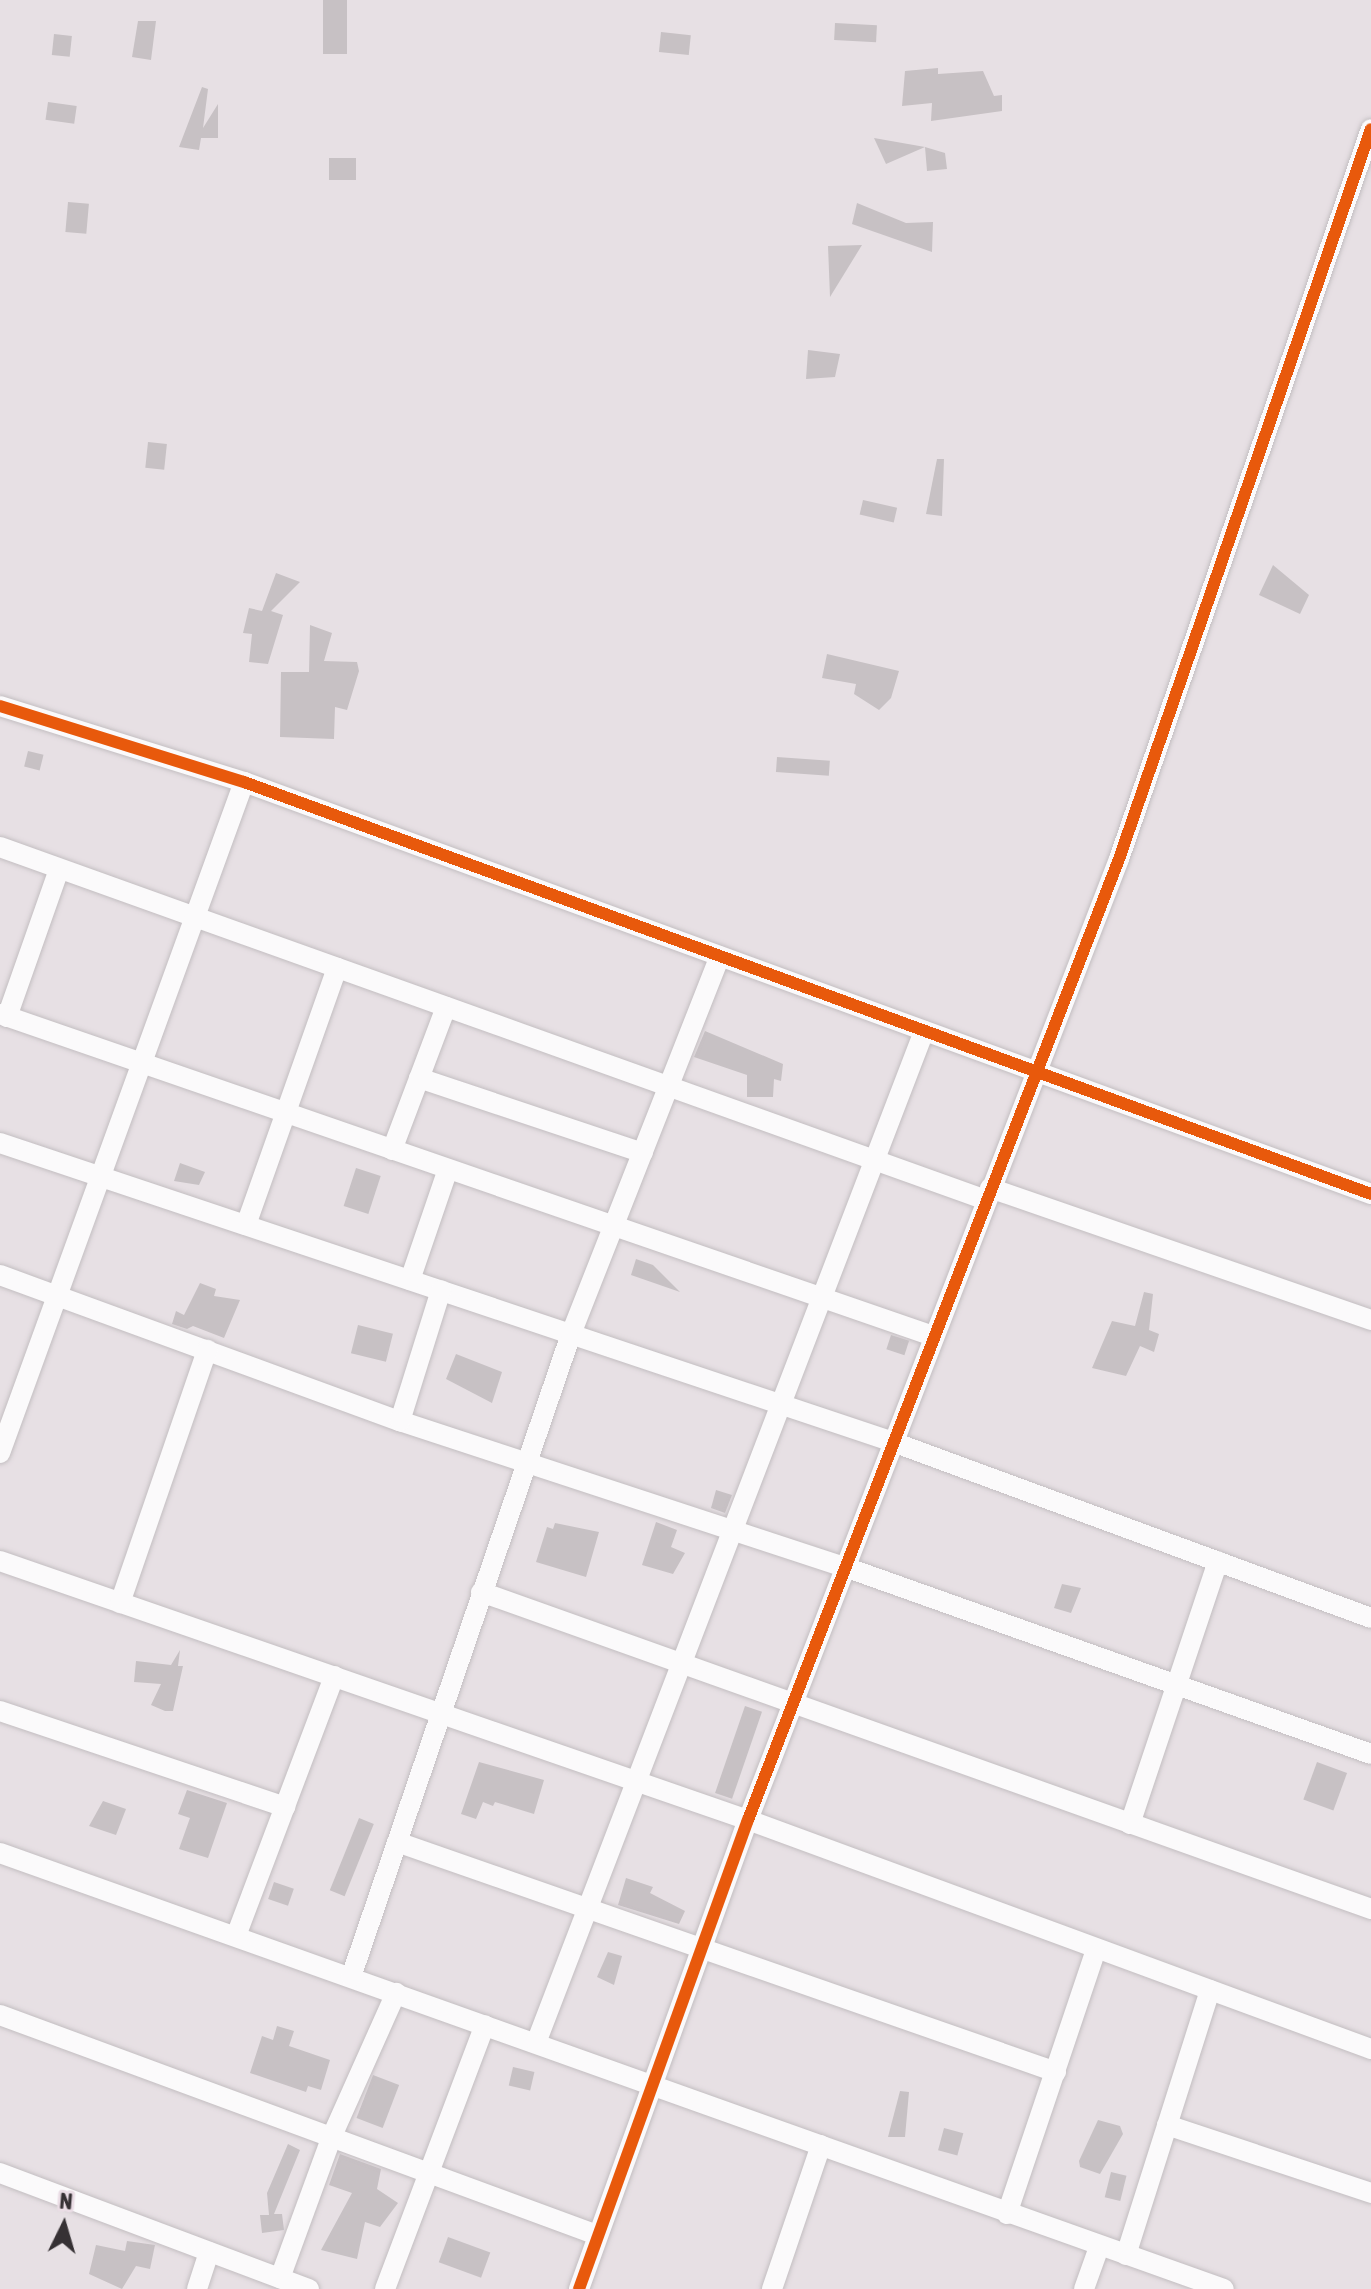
<!DOCTYPE html>
<html>
<head>
<meta charset="utf-8">
<style>
  body { margin:0 }
  #map { position:relative; width:1371px; height:2289px; overflow:hidden; background:#e7e0e4; font-family:"Asap Condensed",sans-serif }
  div>[style] { position:absolute }
  .building>* { inset:0; background:#c7c1c4; transform-origin:0 0 }
  .roads { filter:drop-shadow(0 0 2px #c3bec1) drop-shadow(0 0 2px #c3bec1) }
  .minor>* { height:20px; margin:-10px; padding:0 10px; transform-origin:10px; border-radius:10px; background:#fbfafb }
  .cycleway>* { height:12px; margin:-6px; padding:0 6px; transform-origin:6px; border-radius:6px; background:#e8590c }
  span { translate:-50% -50%; white-space:nowrap; text-align:center; line-height:1.15; -webkit-text-stroke:6px #eadde5; paint-order:stroke }
  .north { position:absolute; left:24px; top:2185px; width:80px; height:80px; -webkit-text-stroke:6px #eadde5; paint-order:stroke; rotate:5deg; font-size:22px; font-weight:700; line-height:32px; text-align:center; color:#363134 }
  .north::after { content:''; display:block; margin:auto; width:28px; height:36px; background:#363134; clip-path:polygon(50% 0,100% 100%,50% 72%,0 100%) }
</style>
</head>
<body>
<div id="map">
  <div class="building">
    <div style="left:323px;top:0;width:24px;height:54px"></div>
    <div style="clip-path:polygon(138px 21px,156px 21px,151px 60px,132px 57px)"></div>
    <div style="left:835px;top:23px;width:42px;height:17px;rotate:3deg"></div>
    <div style="left:661px;top:32px;width:30px;height:20px;rotate:6deg"></div>
    <div style="left:54px;top:34px;width:18px;height:21px;rotate:6deg"></div>
    <div style="clip-path:polygon(938px 68px,938px 74px,983px 71px,994px 96px,1002px 95px,1002px 111px,931px 121px,932px 103px,902px 106px,905px 71px)"></div>
    <div style="clip-path:polygon(202px 87px,208px 89px,203px 128px,218px 104px,218px 138px,201px 138px,199px 150px,179px 147px)"></div>
    <div style="left:48px;top:102px;width:29px;height:18px;rotate:8deg"></div>
    <div style="clip-path:polygon(874px 138px,925px 147px,886px 164px)"></div>
    <div style="clip-path:polygon(925px 147px,945px 153px,947px 169px,927px 171px)"></div>
    <div style="left:329px;top:158px;width:27px;height:22px"></div>
    <div style="left:68px;top:202px;width:21px;height:30px;rotate:5deg"></div>
    <div style="clip-path:polygon(857px 203px,906px 223px,933px 222px,932px 252px,852px 224px)"></div>
    <div style="clip-path:polygon(862px 245px,830px 297px,828px 246px)"></div>
    <div style="clip-path:polygon(808px 350px,840px 354px,835px 377px,806px 379px)"></div>
    <div style="left:148px;top:442px;width:19px;height:26px;rotate:6deg"></div>
    <div style="clip-path:polygon(937px 459px,944px 459px,942px 516px,926px 514px)"></div>
    <div style="left:863px;top:500px;width:35px;height:15px;rotate:13deg"></div>
    <div style="clip-path:polygon(1273px 565px,1309px 595px,1300px 614px,1259px 595px)"></div>
    <div style="clip-path:polygon(276px 573px,300px 582px,271px 611px,283px 615px,268px 664px,249px 662px,252px 634px,243px 633px,249px 608px,262px 611px)"></div>
    <div style="clip-path:polygon(310px 625px,332px 633px,324px 661px,357px 662px,359px 671px,347px 710px,335px 707px,334px 739px,280px 737px,281px 672px,309px 672px)"></div>
    <div style="clip-path:polygon(827px 654px,899px 671px,891px 698px,879px 710px,854px 694px,856px 684px,822px 678px)"></div>
    <div style="left:28px;top:751px;width:16px;height:16px;rotate:14deg"></div>
    <div style="left:777px;top:757px;width:53px;height:15px;rotate:4deg"></div>
    <div style="clip-path:polygon(705px 1031px,783px 1064px,781px 1081px,774px 1079px,773px 1097px,747px 1097px,747px 1075px,694px 1057px)"></div>
    <div style="clip-path:polygon(180px 1163px,205px 1172px,199px 1185px,174px 1181px)"></div>
    <div style="left:356px;top:1168px;width:26px;height:40px;rotate:18deg"></div>
    <div style="clip-path:polygon(636px 1259px,653px 1265px,680px 1292px,631px 1275px)"></div>
    <div style="clip-path:polygon(200px 1283px,216px 1289px,214px 1296px,240px 1300px,224px 1338px,193px 1326px,187px 1329px,172px 1324px,176px 1311px,184px 1315px)"></div>
    <div style="clip-path:polygon(1144px 1292px,1153px 1294px,1149px 1330px,1159px 1334px,1154px 1352px,1140px 1346px,1126px 1376px,1092px 1368px,1112px 1321px,1135px 1326px)"></div>
    <div style="left:358px;top:1325px;width:36px;height:29px;rotate:14deg"></div>
    <div style="left:891px;top:1335px;width:19px;height:15px;rotate:18deg"></div>
    <div style="clip-path:polygon(456px 1354px,502px 1372px,492px 1403px,446px 1379px)"></div>
    <div style="clip-path:polygon(716px 1490px,732px 1495px,725px 1513px,711px 1508px)"></div>
    <div style="clip-path:polygon(656px 1522px,677px 1530px,671px 1547px,685px 1553px,673px 1574px,642px 1565px)"></div>
    <div style="clip-path:polygon(555px 1523px,599px 1532px,586px 1577px,536px 1562px,547px 1527px,553px 1529px)"></div>
    <div style="clip-path:polygon(1062px 1584px,1081px 1588px,1071px 1613px,1054px 1608px)"></div>
    <div style="clip-path:polygon(180px 1650px,178px 1666px,183px 1666px,173px 1711px,165px 1711px,151px 1705px,161px 1684px,134px 1682px,136px 1661px,171px 1665px)"></div>
    <div style="left:745px;top:1706px;width:18px;height:92px;rotate:19deg"></div>
    <div style="clip-path:polygon(479px 1762px,544px 1780px,534px 1814px,495px 1802px,493px 1806px,483px 1802px,476px 1819px,461px 1814px)"></div>
    <div style="left:1317px;top:1762px;width:32px;height:40px;rotate:20deg"></div>
    <div style="clip-path:polygon(187px 1790px,227px 1803px,208px 1858px,179px 1849px,190px 1818px,178px 1814px)"></div>
    <div style="clip-path:polygon(103px 1801px,126px 1809px,116px 1835px,89px 1826px)"></div>
    <div style="left:359px;top:1818px;width:16px;height:78px;rotate:22deg"></div>
    <div style="clip-path:polygon(626px 1878px,653px 1887px,650px 1893px,685px 1911px,679px 1924px,618px 1905px)"></div>
    <div style="left:274px;top:1882px;width:21px;height:18px;rotate:19deg"></div>
    <div style="clip-path:polygon(608px 1952px,622px 1956px,614px 1985px,597px 1977px)"></div>
    <div style="clip-path:polygon(277px 2026px,294px 2031px,289px 2046px,330px 2060px,321px 2090px,308px 2086px,306px 2092px,250px 2073px,262px 2036px,273px 2040px)"></div>
    <div style="left:513px;top:2067px;width:22px;height:19px;rotate:13deg"></div>
    <div style="left:373px;top:2075px;width:28px;height:46px;rotate:21deg"></div>
    <div style="clip-path:polygon(900px 2091px,909px 2092px,905px 2137px,888px 2137px)"></div>
    <div style="clip-path:polygon(1098px 2120px,1120px 2126px,1123px 2134px,1100px 2174px,1080px 2167px,1079px 2161px)"></div>
    <div style="left:944px;top:2128px;width:20px;height:23px;rotate:15deg"></div>
    <div style="clip-path:polygon(288px 2144px,300px 2150px,274px 2214px,282px 2214px,284px 2230px,262px 2233px,260px 2215px,269px 2215px,267px 2193px)"></div>
    <div style="clip-path:polygon(340px 2154px,381px 2169px,377px 2189px,398px 2203px,380px 2227px,365px 2222px,357px 2259px,321px 2250px,352px 2193px,329px 2185px)"></div>
    <div style="left:1111px;top:2172px;width:16px;height:26px;rotate:14deg"></div>
    <div style="left:448px;top:2237px;width:45px;height:27px;rotate:20deg"></div>
    <div style="clip-path:polygon(127px 2241px,155px 2245px,150px 2269px,136px 2266px,122px 2289px,89px 2274px,96px 2245px,125px 2251px)"></div>
  </div>
  <div class="roads">
    <div class="minor">
      <div style="left:0;top:706px;width:256px;rotate:17.3deg"></div>
      <div style="left:244px;top:782px;width:1200px;rotate:20.08deg"></div>
      <div style="left:0;top:847px;width:1047px;rotate:19.7deg"></div>
      <div style="left:0;top:1014px;width:987px;rotate:19.04deg"></div>
      <div style="left:7px;top:1017px;width:157px;rotate:-70.6deg"></div>
      <div style="left:419px;top:1078px;width:236px;rotate:18.5deg"></div>
      <div style="left:0;top:1143px;width:942px;rotate:18.51deg"></div>
      <div style="left:893px;top:1442px;width:509px;rotate:20.21deg"></div>
      <div style="left:392px;top:1150px;width:153px;rotate:-69.3deg"></div>
      <div style="left:990px;top:1188px;width:403px;rotate:19.1deg"></div>
      <div style="left:246px;top:1225px;width:273px;rotate:-70.5deg"></div>
      <div style="left:0;top:1275px;width:426px;rotate:20.1deg"></div>
      <div style="left:400px;top:1421px;width:468px;rotate:18.2deg"></div>
      <div style="left:845px;top:1567px;width:558px;rotate:19.57deg"></div>
      <div style="left:410px;top:1280px;width:117px;rotate:-71.1deg"></div>
      <div style="left:400px;top:1421px;width:137px;rotate:-72.6deg"></div>
      <div style="left:0;top:1453px;width:714px;rotate:-70.02deg"></div>
      <div style="left:0;top:1561px;width:792px;rotate:19.1deg"></div>
      <div style="left:748px;top:1820px;width:664px;rotate:20.18deg"></div>
      <div style="left:481px;top:1592px;width:945px;rotate:19.6deg"></div>
      <div style="left:120px;top:1603px;width:268px;rotate:-71deg"></div>
      <div style="left:0;top:1711px;width:301px;rotate:18.6deg"></div>
      <div style="left:1130px;top:1824px;width:277px;rotate:-71.5deg"></div>
      <div style="left:397px;top:1842px;width:698px;rotate:19.24deg"></div>
      <div style="left:0;top:1853px;width:1299px;rotate:19.61deg"></div>
      <div style="left:236px;top:1936px;width:278px;rotate:-69.3deg"></div>
      <div style="left:351px;top:1977px;width:680px;rotate:-71.11deg"></div>
      <div style="left:571px;top:1334px;width:406px;rotate:-68.5deg"></div>
      <div style="left:0;top:2015px;width:636px;rotate:20.23deg"></div>
      <div style="left:536px;top:2043px;width:1084px;rotate:-69.02deg"></div>
      <div style="left:1167px;top:2125px;width:215px;rotate:18.4deg"></div>
      <div style="left:0;top:2173px;width:330px;rotate:20.6deg"></div>
      <div style="left:1007px;top:2214px;width:280px;rotate:-71.4deg"></div>
      <div style="left:1126px;top:2255px;width:278px;rotate:-72.4deg"></div>
      <div style="left:280px;top:2278px;width:151px;rotate:-69.9deg"></div>
      <div style="left:332px;top:2136px;width:157px;rotate:-65.9deg"></div>
      <div style="left:197px;top:2289px;width:39px;rotate:-72deg"></div>
      <div style="left:385px;top:2289px;width:282px;rotate:-69.3deg"></div>
      <div style="left:579px;top:2289px;width:499px;rotate:-70.2deg"></div>
      <div style="left:748px;top:1820px;width:1030px;rotate:-68.89deg"></div>
      <div style="left:1119px;top:859px;width:772px;rotate:-70.96deg"></div>
      <div style="left:772px;top:2289px;width:152px;rotate:-71.2deg"></div>
      <div style="left:1084px;top:2289px;width:45px;rotate:-70.3deg"></div>
    </div>
  </div>
  <div class="cycleway">
    <div style="left:0;top:706px;width:256px;rotate:17.3deg"></div>
    <div style="left:244px;top:782px;width:1200px;rotate:20.08deg"></div>
    <div style="left:579px;top:2289px;width:499px;rotate:-70.2deg"></div>
    <div style="left:748px;top:1820px;width:1030px;rotate:-68.89deg"></div>
    <div style="left:1119px;top:859px;width:772px;rotate:-70.96deg"></div>
  </div>
  <div class="north">N</div>
</div>
</body>
</html>
